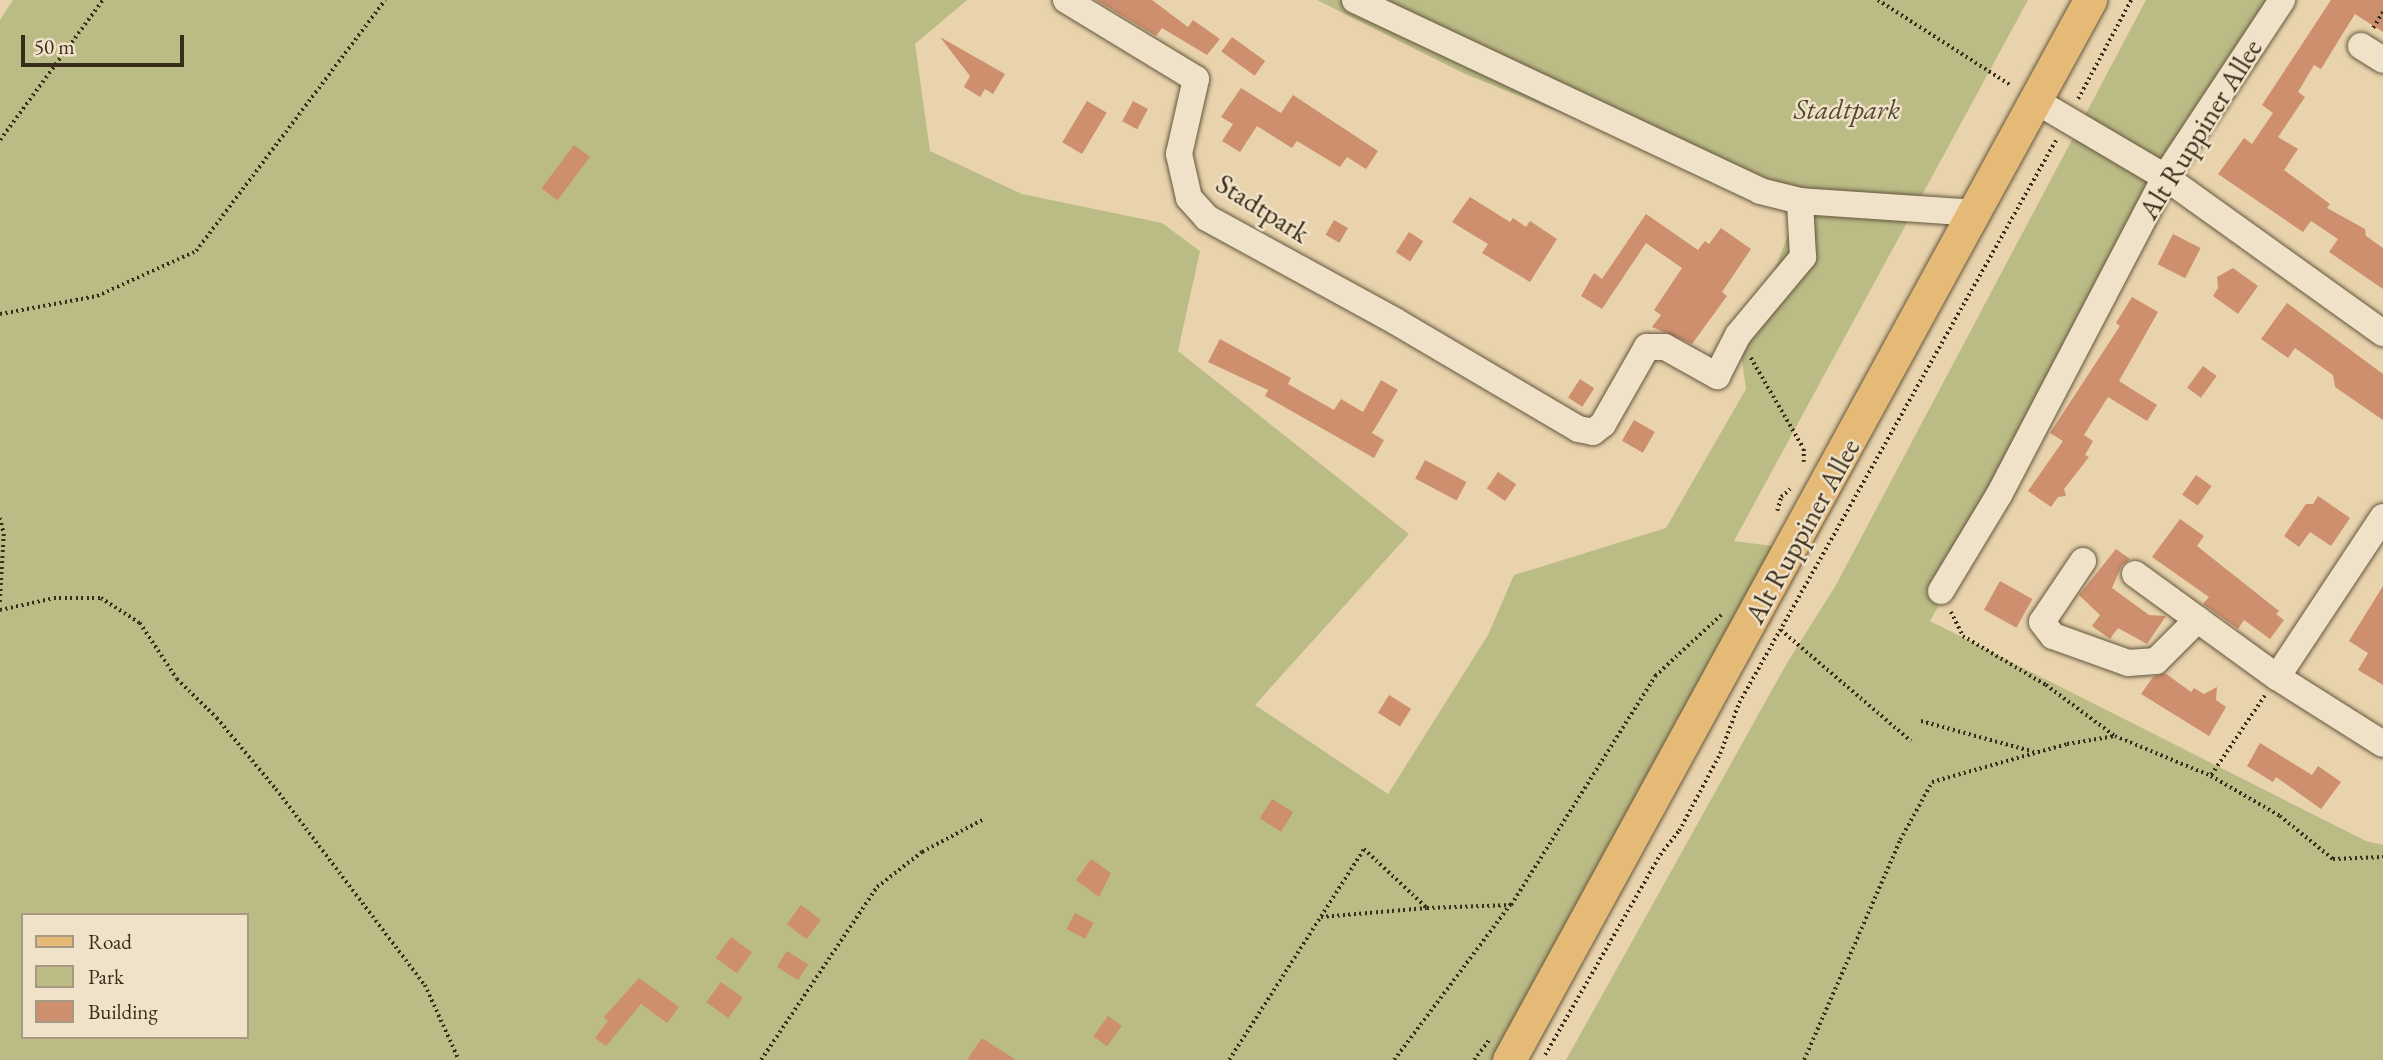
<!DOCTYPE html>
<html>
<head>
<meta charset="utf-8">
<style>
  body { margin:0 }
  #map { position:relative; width:2383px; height:1060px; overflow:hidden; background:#e8d3ac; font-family:"EB Garamond",serif }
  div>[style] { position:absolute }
  .green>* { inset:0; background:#bbbb86 }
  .building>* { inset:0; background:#cd8f6d; transform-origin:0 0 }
  .path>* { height:3.5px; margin-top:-1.75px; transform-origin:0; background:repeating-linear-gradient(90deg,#382c1a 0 2px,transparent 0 5.5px) }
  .roads { filter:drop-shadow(0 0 2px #64563e) drop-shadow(0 0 2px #64563e) }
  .minor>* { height:26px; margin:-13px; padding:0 13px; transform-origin:13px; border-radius:13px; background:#f0e2c9 }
  .major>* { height:33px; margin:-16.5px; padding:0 16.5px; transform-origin:16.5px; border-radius:16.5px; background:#e4ba76 }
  span { translate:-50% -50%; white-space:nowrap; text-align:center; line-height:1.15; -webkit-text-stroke:5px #f0e2c9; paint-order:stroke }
  .park-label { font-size:28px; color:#524930; font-style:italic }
  .street-label { font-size:28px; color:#382c1a }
  .legend { position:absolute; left:21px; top:913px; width:228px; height:126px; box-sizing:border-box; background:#f0e2c9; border:2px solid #a69983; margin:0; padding:9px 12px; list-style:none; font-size:21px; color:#382c1a }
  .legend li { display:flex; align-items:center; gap:14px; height:35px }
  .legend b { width:35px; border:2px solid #a69983 }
  .scale { position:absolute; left:21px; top:35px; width:163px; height:32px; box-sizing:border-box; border:4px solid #382c1a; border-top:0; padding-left:9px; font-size:21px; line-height:24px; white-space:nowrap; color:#382c1a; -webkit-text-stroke:5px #f0e2c9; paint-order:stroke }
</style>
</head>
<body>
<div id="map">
  <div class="green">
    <div style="clip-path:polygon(evenodd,13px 0,967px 0,915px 44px,930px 151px,1022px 194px,1162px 223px,1200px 251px,1178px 351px,1409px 534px,1255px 705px,1388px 794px,1488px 635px,1514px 575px,1666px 528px,1746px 389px,1741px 354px,1799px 208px,1465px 74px,1317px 0,2028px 0,1734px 541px,1787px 548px,1494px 1060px,0 1060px,0 20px,13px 0,23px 915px,247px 915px,247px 1037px,23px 1037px,23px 915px)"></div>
    <div style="clip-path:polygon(2146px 0,2288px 0,2054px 398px,1930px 621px,2366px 841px,2383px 845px,2383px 1060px,1566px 1060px,1787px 663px,1836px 585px)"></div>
  </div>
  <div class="building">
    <div style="clip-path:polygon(1096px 0,1152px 0,1188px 27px,1193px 20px,1220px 39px,1207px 55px,1162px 28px,1156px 36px)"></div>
    <div style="clip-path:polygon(2331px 0,2383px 0,2383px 32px,2355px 14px,2321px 69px,2314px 65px,2298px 92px,2305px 97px,2278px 137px,2298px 149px,2284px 170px,2330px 204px,2327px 208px,2365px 229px,2366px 236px,2383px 248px,2383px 289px,2329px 252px,2338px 239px,2311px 221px,2303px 232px,2218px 174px,2244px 138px,2252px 144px,2273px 113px,2262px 105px)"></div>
    <div style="clip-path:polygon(940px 37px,1005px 74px,993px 94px,985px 89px,980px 97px,964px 87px,970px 76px)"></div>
    <div style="left:1232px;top:37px;width:41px;height:18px;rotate:36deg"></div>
    <div style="clip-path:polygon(1241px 88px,1281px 113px,1293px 95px,1378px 151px,1366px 169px,1347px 157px,1340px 167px,1297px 141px,1292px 148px,1257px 126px,1240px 152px,1222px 141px,1233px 124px,1221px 117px)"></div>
    <div style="left:1087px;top:101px;width:23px;height:48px;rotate:31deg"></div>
    <div style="left:1133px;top:101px;width:17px;height:23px;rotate:28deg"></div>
    <div style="left:574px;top:145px;width:20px;height:54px;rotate:37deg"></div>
    <div style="clip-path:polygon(1470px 197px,1510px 222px,1513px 218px,1526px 227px,1530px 221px,1557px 239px,1530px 282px,1482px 253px,1488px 244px,1452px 222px)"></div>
    <div style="clip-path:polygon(1646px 214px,1698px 250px,1705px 241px,1709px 244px,1721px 228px,1751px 249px,1722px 292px,1727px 296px,1692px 344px,1652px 327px,1661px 315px,1654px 310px,1682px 268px,1646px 243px,1602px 309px,1581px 296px,1594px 273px,1602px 279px)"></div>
    <div style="left:1334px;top:220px;width:16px;height:17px;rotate:30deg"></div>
    <div style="left:1409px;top:232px;width:17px;height:24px;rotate:33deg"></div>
    <div style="left:2173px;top:234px;width:31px;height:34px;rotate:27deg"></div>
    <div style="clip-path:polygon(2233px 268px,2258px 286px,2238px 314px,2213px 296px,2218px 288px,2217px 277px)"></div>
    <div style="clip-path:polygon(2132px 297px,2158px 312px,2119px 381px,2157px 405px,2147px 421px,2108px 397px,2084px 435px,2093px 441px,2085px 455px,2089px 457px,2064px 489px,2066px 496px,2058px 497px,2051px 507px,2028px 491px,2063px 441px,2050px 433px,2120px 326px,2116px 323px)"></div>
    <div style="clip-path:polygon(2287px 303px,2383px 374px,2383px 420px,2335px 387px,2333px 375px,2295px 348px,2288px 358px,2261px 339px)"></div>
    <div style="clip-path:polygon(1220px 339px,1291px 378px,1288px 384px,1334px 410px,1341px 399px,1363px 412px,1381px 380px,1398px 390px,1372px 433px,1384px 440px,1374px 458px,1265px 396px,1268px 390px,1208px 362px)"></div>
    <div style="left:2203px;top:366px;width:17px;height:27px;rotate:36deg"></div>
    <div style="left:1580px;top:379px;width:17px;height:22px;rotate:33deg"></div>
    <div style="left:1634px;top:420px;width:24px;height:24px;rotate:30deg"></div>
    <div style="left:1425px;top:460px;width:47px;height:21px;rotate:28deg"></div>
    <div style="left:1498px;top:472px;width:22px;height:20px;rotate:34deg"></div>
    <div style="left:2196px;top:475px;width:19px;height:24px;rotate:35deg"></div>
    <div style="clip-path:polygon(2318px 496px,2350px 518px,2331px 546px,2310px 532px,2299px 547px,2284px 536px,2306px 504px,2313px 504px)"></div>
    <div style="clip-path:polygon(2180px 519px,2204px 536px,2197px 546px,2279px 611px,2276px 614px,2284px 620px,2270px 639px,2244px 620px,2238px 629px,2203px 604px,2209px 597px,2152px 557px)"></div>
    <div style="clip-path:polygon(2116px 549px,2130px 559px,2122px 565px,2112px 588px,2149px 615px,2166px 616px,2147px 644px,2118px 628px,2110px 639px,2092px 626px,2100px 615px,2079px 595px)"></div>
    <div style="left:2000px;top:581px;width:37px;height:33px;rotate:29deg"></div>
    <div style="clip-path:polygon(2383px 586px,2383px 685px,2358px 670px,2368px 653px,2349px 641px)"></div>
    <div style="clip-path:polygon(2165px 673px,2191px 692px,2194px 688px,2204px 694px,2217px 687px,2216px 700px,2226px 707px,2209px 736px,2141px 694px,2153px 677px)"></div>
    <div style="left:1389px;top:695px;width:26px;height:21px;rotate:32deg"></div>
    <div style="clip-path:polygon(2260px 743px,2312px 775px,2318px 766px,2341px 782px,2321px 809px,2276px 777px,2273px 782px,2247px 766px)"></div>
    <div style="left:1272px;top:799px;width:25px;height:23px;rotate:32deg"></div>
    <div style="clip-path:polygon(1091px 859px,1111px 873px,1099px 897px,1076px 880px)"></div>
    <div style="left:801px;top:905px;width:25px;height:24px;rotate:37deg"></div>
    <div style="left:1075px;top:913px;width:21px;height:18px;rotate:28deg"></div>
    <div style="left:731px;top:937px;width:26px;height:26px;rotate:36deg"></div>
    <div style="left:787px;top:951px;width:25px;height:19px;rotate:32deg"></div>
    <div style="clip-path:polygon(639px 978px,679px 1007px,667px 1023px,641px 1004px,606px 1046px,595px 1038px,608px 1021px,604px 1017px)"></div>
    <div style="left:721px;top:982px;width:27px;height:25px;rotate:36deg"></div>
    <div style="left:1108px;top:1016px;width:17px;height:25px;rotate:36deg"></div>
    <div style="clip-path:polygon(982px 1038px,1016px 1060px,967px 1060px)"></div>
  </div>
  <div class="path">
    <div style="left:1878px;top:0;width:159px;rotate:32.7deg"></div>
    <div style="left:2373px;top:28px;width:19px;rotate:-58deg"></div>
    <div style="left:2078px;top:99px;width:112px;rotate:-61.8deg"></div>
    <div style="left:0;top:140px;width:174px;rotate:-53.7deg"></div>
    <div style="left:0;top:314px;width:99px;rotate:-10.5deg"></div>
    <div style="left:97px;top:296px;width:109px;rotate:-24.4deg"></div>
    <div style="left:196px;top:251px;width:314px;rotate:-53deg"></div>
    <div style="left:1751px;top:358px;width:105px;rotate:59.8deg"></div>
    <div style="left:1804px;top:449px;width:13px;rotate:90deg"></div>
    <div style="left:1777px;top:511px;width:15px;rotate:-74deg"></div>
    <div style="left:1781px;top:497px;width:12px;rotate:-42deg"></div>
    <div style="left:0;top:518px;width:16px;rotate:76deg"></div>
    <div style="left:4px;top:534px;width:69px;rotate:93.3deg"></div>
    <div style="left:0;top:610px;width:55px;rotate:-12.5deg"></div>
    <div style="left:54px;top:598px;width:47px"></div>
    <div style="left:101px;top:598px;width:46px;rotate:32.7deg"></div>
    <div style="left:140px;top:623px;width:67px;rotate:56.5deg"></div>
    <div style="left:177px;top:679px;width:56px;rotate:44.3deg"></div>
    <div style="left:217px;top:718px;width:92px;rotate:50.3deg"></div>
    <div style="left:276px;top:789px;width:246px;rotate:52.8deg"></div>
    <div style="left:425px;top:985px;width:82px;rotate:65.6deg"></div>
    <div style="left:1951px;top:612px;width:27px;rotate:63deg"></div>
    <div style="left:1963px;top:636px;width:96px;rotate:30.6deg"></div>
    <div style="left:2046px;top:685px;width:86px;rotate:36.5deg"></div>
    <div style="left:2115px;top:736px;width:104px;rotate:22.6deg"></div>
    <div style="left:1781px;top:630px;width:171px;rotate:40.5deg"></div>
    <div style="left:2265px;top:696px;width:97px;rotate:124deg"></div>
    <div style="left:2211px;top:776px;width:80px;rotate:30.1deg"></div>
    <div style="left:2280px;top:816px;width:68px;rotate:39.1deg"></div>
    <div style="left:2333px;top:859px;width:50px;rotate:-2.3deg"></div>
    <div style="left:1921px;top:721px;width:117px;rotate:15.3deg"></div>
    <div style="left:1321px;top:917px;width:106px;rotate:-4.9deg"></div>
    <div style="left:1545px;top:1055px;width:231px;rotate:-60.1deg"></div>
    <div style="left:1660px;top:855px;width:31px;rotate:-52deg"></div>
    <div style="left:1679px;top:831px;width:87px;rotate:-62deg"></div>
    <div style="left:1720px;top:754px;width:54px;rotate:-69.6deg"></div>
    <div style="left:1739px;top:703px;width:646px;rotate:-60.62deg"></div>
    <div style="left:761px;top:1060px;width:208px;rotate:-56.2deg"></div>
    <div style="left:877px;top:887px;width:57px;rotate:-37.9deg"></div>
    <div style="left:922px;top:852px;width:70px;rotate:-28deg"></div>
    <div style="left:1229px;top:1060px;width:250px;rotate:-57.4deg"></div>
    <div style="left:1364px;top:849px;width:86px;rotate:43.1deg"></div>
    <div style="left:1427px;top:908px;width:84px;rotate:-2deg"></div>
    <div style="left:1511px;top:905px;width:271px;rotate:-57.8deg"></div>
    <div style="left:1655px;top:676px;width:90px;rotate:-42.7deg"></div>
    <div style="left:1394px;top:1060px;width:194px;rotate:-53.2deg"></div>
    <div style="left:1474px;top:1060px;width:26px;rotate:-53deg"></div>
    <div style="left:1804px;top:1060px;width:240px;rotate:-66.4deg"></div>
    <div style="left:1900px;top:840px;width:66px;rotate:-61.1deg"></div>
    <div style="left:1932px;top:782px;width:140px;rotate:-15.7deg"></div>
    <div style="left:2067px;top:744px;width:49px;rotate:-9.5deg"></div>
  </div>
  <div class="roads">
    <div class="minor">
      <div style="left:1066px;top:0;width:152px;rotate:31.3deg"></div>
      <div style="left:1196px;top:79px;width:77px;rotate:102.8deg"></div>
      <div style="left:1179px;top:154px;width:45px;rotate:77.2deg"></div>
      <div style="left:1189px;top:198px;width:27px;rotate:48deg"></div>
      <div style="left:1207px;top:218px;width:214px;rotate:28.7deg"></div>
      <div style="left:1395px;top:321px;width:212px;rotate:30.5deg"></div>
      <div style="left:1578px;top:429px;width:15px;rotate:11deg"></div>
      <div style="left:1593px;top:432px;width:13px;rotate:-39deg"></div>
      <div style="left:1603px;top:424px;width:89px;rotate:-60.3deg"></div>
      <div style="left:1647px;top:347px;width:18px"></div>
      <div style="left:1665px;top:347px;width:60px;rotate:29.1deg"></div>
      <div style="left:1717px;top:376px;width:46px;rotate:-62.9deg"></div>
      <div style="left:1738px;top:335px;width:102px;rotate:-50.2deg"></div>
      <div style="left:1803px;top:257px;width:56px;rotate:-93.1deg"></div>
      <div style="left:1355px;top:0;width:448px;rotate:25.2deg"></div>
      <div style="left:1760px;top:191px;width:41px;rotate:14deg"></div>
      <div style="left:1800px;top:201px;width:175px;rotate:3.9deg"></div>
      <div style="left:2361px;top:46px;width:26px;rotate:32deg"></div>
      <div style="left:2036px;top:101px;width:150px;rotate:30.5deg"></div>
      <div style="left:2165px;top:177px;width:268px;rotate:35.6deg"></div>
      <div style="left:2383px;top:517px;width:192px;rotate:123.5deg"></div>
      <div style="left:2277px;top:677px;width:125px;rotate:32.3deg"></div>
      <div style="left:2083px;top:561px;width:73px;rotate:123.9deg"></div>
      <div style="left:2042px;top:622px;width:18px;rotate:52deg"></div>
      <div style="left:2053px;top:636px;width:80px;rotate:19.8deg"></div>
      <div style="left:2128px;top:663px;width:28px;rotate:-4deg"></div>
      <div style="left:2156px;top:661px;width:59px;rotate:-45deg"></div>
      <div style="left:2135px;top:574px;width:175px;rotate:36deg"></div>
      <div style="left:1941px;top:591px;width:112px;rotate:-58.9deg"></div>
      <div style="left:1999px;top:495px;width:359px;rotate:-62.4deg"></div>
      <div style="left:2165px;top:177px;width:212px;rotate:-56.5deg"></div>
    </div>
    <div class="major">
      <div style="left:1509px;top:1060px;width:1209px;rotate:-61.27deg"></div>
    </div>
  </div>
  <div class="park-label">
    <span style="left:1847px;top:109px">Stadtpark</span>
  </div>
  <div class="street-label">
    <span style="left:2200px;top:129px;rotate:-58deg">Alt Ruppiner Allee</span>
    <span style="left:1263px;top:208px;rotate:32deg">Stadtpark</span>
    <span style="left:1802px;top:531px;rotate:-61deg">Alt Ruppiner Allee</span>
  </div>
  <ul class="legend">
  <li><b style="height:9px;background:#e4ba76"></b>Road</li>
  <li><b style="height:19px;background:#bbbb86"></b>Park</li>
  <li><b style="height:19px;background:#cd8f6d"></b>Building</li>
  </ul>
  <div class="scale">50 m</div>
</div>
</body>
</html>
